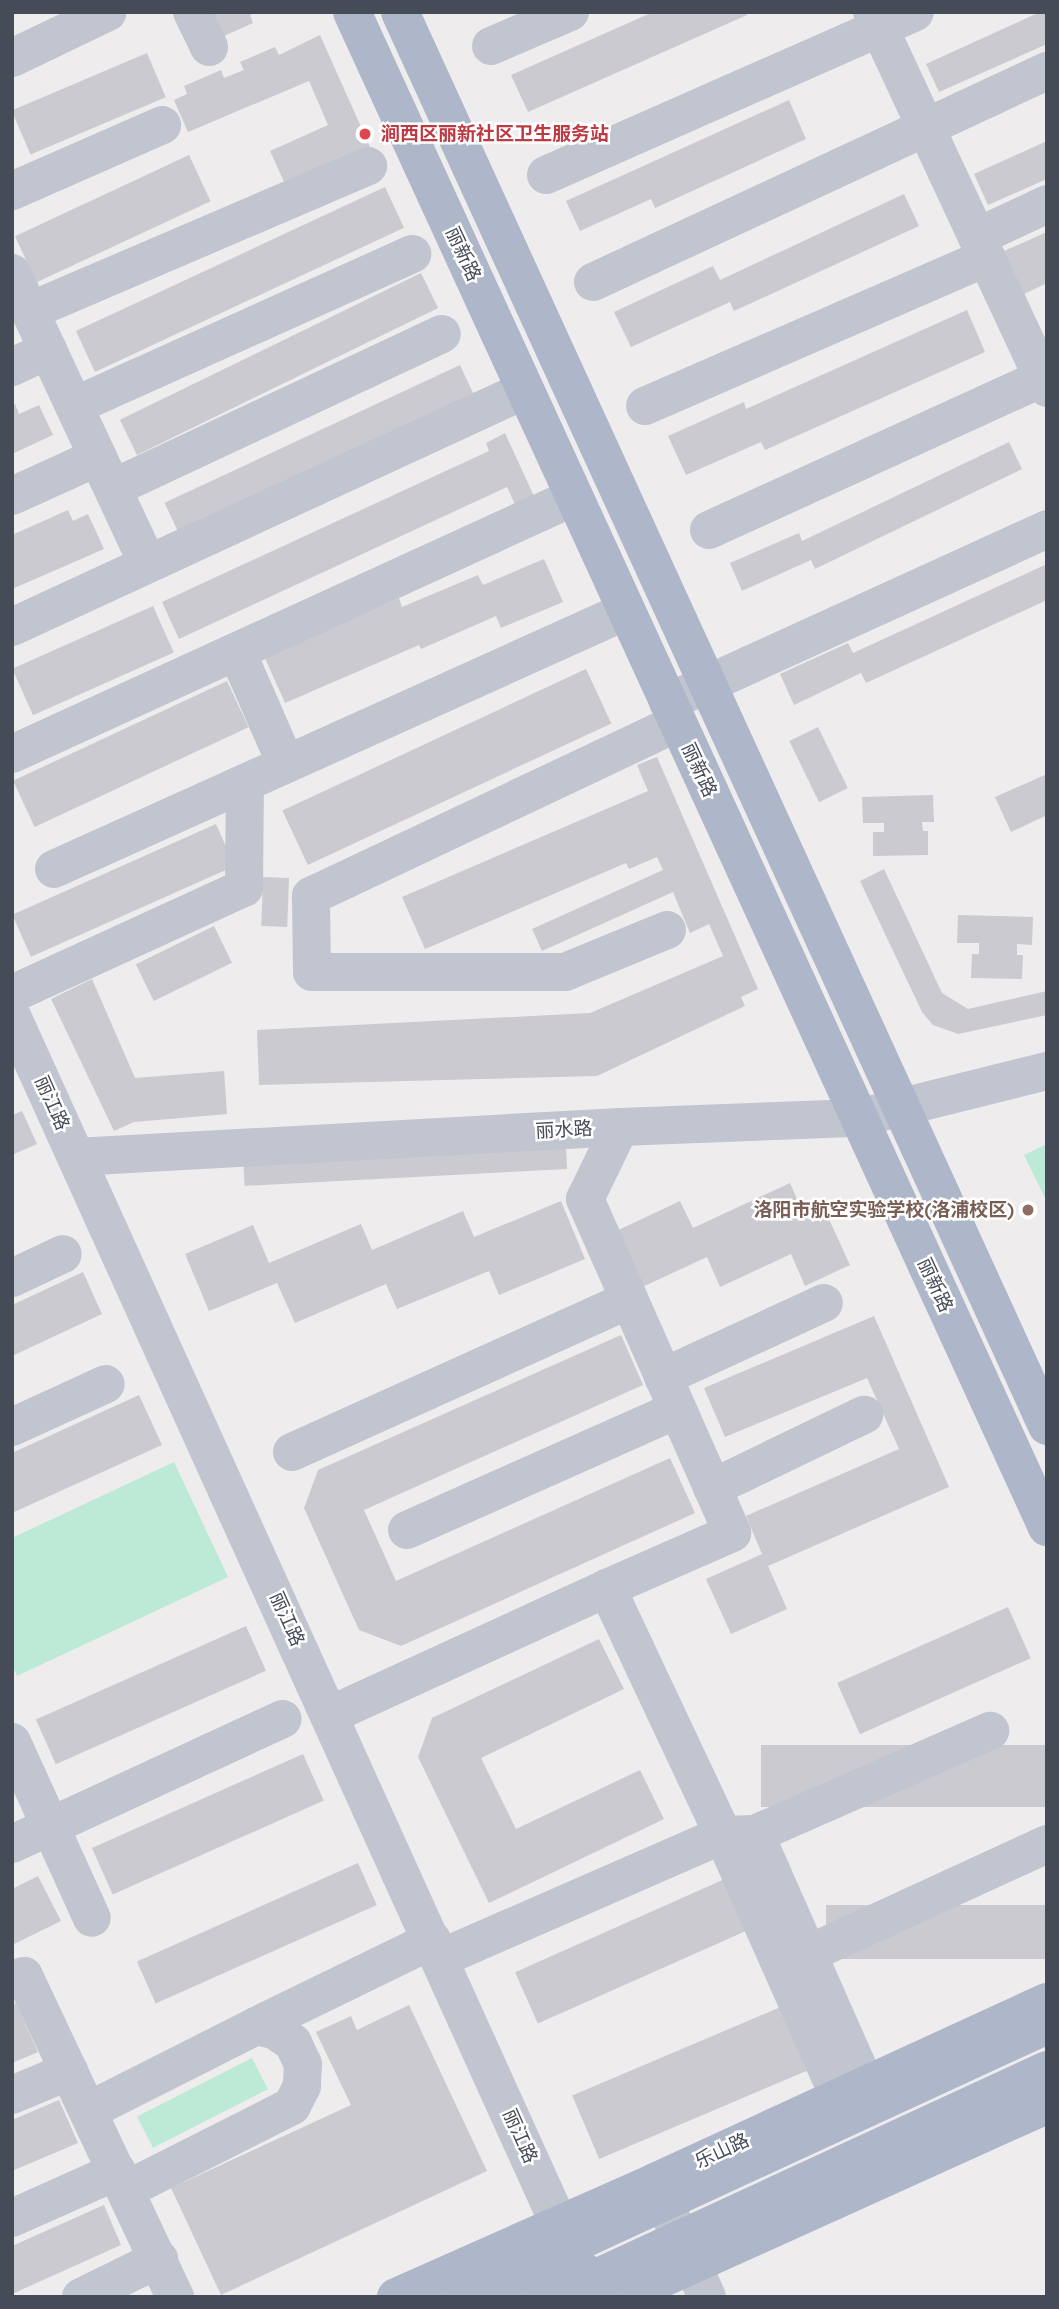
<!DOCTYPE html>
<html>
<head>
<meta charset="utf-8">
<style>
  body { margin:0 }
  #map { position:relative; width:1059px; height:2309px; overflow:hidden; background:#eeecec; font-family:Quicksand,"Noto Sans SC",sans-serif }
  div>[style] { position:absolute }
  .green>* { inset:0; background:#bde9d7; transform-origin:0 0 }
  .building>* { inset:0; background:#cacad0; transform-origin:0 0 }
  .minor>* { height:38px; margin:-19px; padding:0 19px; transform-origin:19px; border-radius:19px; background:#c0c5d0 }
  .major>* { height:38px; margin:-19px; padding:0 19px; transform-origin:19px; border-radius:19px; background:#aeb6c9 }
  .major-bridge>* { height:38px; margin:-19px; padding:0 19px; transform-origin:19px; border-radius:19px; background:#aeb6c9 }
  .dots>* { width:19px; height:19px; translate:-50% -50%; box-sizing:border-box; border:4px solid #fff; border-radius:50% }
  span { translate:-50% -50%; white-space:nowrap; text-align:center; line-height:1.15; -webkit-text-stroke:5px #fff; paint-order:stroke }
  .health-label { font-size:19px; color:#be3a42; font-weight:700 }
  .left { translate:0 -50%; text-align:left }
  .street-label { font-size:19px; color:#464c57 }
  .education-label { font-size:19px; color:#785e54; font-weight:700 }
  .right { translate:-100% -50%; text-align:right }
  .frame { position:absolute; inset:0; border:14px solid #464c57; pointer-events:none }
</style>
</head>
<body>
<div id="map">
  <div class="green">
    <div style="clip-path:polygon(1047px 1144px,1047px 1202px,1024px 1155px)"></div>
    <div style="clip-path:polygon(174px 1462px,228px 1577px,17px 1676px,12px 1665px,12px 1538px)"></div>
    <div style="left:252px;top:2058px;width:35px;height:129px;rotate:63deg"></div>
  </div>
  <div class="building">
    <div style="clip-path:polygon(203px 12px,257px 12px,250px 15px,253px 23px,215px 40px)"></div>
    <div style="clip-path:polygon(653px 12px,746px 12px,747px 15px,528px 112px,511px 75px)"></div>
    <div style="clip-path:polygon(1040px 12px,1047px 12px,1047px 44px,939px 92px,926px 64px)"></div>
    <div style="clip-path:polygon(320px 35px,370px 147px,285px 184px,270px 151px,328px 125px,309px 81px,188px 132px,174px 100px,187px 94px,184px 86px,221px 70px,224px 78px,244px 70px,240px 62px,275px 47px,279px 55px)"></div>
    <div style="left:147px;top:53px;width:48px;height:147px;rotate:67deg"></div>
    <div style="clip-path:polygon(789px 100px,806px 139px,655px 208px,651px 199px,580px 231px,566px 201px)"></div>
    <div style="clip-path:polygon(1047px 141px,1047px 179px,988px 205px,974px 174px)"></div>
    <div style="left:189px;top:155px;width:51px;height:192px;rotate:65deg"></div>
    <div style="left:385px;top:187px;width:45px;height:341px;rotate:65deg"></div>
    <div style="clip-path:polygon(904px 194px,919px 226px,734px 311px,730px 302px,631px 347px,614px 312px,713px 266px,720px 280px)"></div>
    <div style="clip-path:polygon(1047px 232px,1047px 283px,1024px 294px,1004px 251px)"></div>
    <div style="left:421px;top:273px;width:39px;height:335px;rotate:64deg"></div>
    <div style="clip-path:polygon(967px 310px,985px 352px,765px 450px,761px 442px,686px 475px,668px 436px,744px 402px,746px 409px)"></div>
    <div style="left:460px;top:365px;width:35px;height:326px;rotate:65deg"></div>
    <div style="clip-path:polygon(15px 404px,19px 414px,39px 405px,53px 435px,12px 454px,12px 405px)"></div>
    <div style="clip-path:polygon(505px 433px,538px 505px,519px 513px,507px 487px,179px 639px,162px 602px,489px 451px,486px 443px)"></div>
    <div style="clip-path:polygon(1009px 442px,1022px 469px,815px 569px,811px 560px,742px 591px,730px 563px,799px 533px,802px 541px)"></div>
    <div style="clip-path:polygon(68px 510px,73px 521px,88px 514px,104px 549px,12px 589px,12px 535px)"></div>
    <div style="clip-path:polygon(544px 559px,563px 602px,501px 628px,496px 616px,421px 649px,419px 645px,285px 703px,264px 656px,399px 598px,402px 607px,478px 575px,483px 585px)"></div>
    <div style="clip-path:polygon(1047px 564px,1047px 600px,866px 683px,861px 673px,794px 705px,780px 674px,848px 643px,853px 653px)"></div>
    <div style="left:153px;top:606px;width:51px;height:154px;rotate:66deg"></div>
    <div style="left:586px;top:669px;width:60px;height:335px;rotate:65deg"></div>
    <div style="left:227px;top:681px;width:51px;height:236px;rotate:65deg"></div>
    <div style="left:818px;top:727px;width:68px;height:32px;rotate:64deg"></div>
    <div style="clip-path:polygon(657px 757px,758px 989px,741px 997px,745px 1006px,597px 1076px,259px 1085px,257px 1030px,590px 1013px,723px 956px,709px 924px,690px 933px,673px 892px,542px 951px,532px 929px,663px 870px,657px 857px,629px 869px,626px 863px,425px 949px,402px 897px,648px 791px,637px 765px)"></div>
    <div style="clip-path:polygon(1047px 774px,1047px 815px,1011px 832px,995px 797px)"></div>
    <div style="clip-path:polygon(933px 795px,934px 822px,922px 822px,923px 831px,928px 831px,928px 855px,873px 856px,873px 832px,884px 832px,884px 823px,863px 823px,862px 797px)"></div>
    <div style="left:216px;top:824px;width:46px;height:223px;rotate:66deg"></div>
    <div style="clip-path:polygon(884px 869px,942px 993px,968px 1009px,1047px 991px,1047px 1015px,958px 1034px,933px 1025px,922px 1012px,860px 881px)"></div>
    <div style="left:263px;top:877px;width:26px;height:49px;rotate:2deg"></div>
    <div style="clip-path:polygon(958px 915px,1033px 917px,1032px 945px,1017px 944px,1017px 955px,1023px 955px,1022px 979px,971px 978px,972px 954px,979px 954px,979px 943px,957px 943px)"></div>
    <div style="left:214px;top:926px;width:41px;height:87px;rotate:64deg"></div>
    <div style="clip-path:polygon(92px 979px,135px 1078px,224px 1071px,227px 1114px,134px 1122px,114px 1131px,51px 999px)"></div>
    <div style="clip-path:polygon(22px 1111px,37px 1144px,12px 1155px,12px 1115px)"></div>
    <div style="left:566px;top:1147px;width:22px;height:323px;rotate:87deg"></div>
    <div style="clip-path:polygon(790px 1183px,803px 1213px,822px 1204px,850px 1265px,805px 1286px,791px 1254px,720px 1287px,707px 1257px,638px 1289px,612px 1233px,680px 1201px,693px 1228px)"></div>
    <div style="clip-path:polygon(561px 1201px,585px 1259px,499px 1295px,489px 1271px,397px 1309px,386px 1284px,295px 1323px,277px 1283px,209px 1311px,185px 1254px,253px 1225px,269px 1263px,361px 1224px,372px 1250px,463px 1211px,474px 1237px)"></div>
    <div style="clip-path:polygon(83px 1272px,102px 1314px,12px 1356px,12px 1305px)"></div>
    <div style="clip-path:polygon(874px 1316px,949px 1487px,768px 1566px,787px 1609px,731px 1634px,706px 1579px,762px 1554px,746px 1516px,899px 1449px,867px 1378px,725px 1437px,704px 1388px)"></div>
    <div style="clip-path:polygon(621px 1335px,643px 1385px,364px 1510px,396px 1581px,670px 1458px,695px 1513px,401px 1646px,359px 1630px,304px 1508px,318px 1470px)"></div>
    <div style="clip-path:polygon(139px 1395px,162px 1445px,12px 1513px,12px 1453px)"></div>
    <div style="left:1008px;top:1607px;width:56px;height:187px;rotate:66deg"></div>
    <div style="left:246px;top:1626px;width:49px;height:230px;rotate:66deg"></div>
    <div style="clip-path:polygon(599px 1639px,624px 1689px,481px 1758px,516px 1829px,640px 1770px,664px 1819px,489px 1903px,418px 1757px,432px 1718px)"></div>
    <div style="left:1047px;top:1745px;width:62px;height:286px;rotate:90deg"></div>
    <div style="left:303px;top:1754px;width:51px;height:231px;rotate:66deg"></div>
    <div style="left:358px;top:1863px;width:46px;height:242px;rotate:66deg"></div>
    <div style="clip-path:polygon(38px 1876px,61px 1921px,12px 1945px,12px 1889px)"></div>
    <div style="left:727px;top:1878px;width:56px;height:232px;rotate:66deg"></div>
    <div style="left:1047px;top:1905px;width:54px;height:221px;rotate:90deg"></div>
    <div style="clip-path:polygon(16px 2003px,38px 2052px,12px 2063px,12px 2005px)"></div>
    <div style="clip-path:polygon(409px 2005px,487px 2171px,221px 2295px,171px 2188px,351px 2105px,316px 2032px,351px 2016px,357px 2030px)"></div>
    <div style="left:783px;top:2006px;width:69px;height:229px;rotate:67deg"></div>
    <div style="clip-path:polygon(59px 2100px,78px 2143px,12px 2171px,12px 2120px)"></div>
    <div style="clip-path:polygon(104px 2205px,121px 2245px,12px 2294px,12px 2246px)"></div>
  </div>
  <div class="minor">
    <div style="left:192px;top:12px;width:39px;rotate:64deg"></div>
    <div style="left:872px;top:12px;width:415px;rotate:65deg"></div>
    <div style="left:491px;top:46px;width:86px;rotate:-23.3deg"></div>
    <div style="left:12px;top:58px;width:106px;rotate:-25.6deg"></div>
    <div style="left:546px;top:175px;width:403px;rotate:-23.8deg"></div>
    <div style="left:12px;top:191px;width:164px;rotate:-23.7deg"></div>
    <div style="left:977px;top:237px;width:77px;rotate:-25.2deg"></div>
    <div style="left:12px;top:273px;width:321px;rotate:65deg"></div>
    <div style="left:593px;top:282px;width:501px;rotate:-24.93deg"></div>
    <div style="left:30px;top:311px;width:368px;rotate:-23.2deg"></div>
    <div style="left:12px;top:367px;width:40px;rotate:-25deg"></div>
    <div style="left:74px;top:406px;width:371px;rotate:-24.2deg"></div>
    <div style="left:645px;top:406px;width:372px;rotate:-23.5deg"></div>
    <div style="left:113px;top:488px;width:363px;rotate:-25.1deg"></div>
    <div style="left:12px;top:496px;width:94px;rotate:-24.4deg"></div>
    <div style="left:709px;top:530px;width:366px;rotate:-24.5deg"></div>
    <div style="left:12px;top:627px;width:565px;rotate:-24.8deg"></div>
    <div style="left:237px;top:652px;width:122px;rotate:66.4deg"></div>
    <div style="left:668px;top:702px;width:417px;rotate:-24.5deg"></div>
    <div style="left:12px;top:754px;width:618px;rotate:-24.57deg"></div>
    <div style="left:54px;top:869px;width:627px;rotate:-24.28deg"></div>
    <div style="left:667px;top:930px;width:110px;rotate:157.6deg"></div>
    <div style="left:565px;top:972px;width:253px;rotate:180deg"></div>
    <div style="left:312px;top:972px;width:76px;rotate:-90.8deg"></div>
    <div style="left:311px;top:896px;width:405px;rotate:-25.3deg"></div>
    <div style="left:12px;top:994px;width:255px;rotate:-24.6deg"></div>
    <div style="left:244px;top:888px;width:105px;rotate:-89.5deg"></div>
    <div style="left:12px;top:1016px;width:1326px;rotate:65.64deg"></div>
    <div style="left:620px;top:1127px;width:80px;rotate:115.9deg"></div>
    <div style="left:585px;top:1199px;width:365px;rotate:66.2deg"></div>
    <div style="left:732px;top:1533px;width:137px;rotate:156.3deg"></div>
    <div style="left:607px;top:1588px;width:273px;rotate:64.8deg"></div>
    <div style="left:723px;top:1835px;width:287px;rotate:66.1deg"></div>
    <div style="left:76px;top:1157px;width:545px;rotate:-3.16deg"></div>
    <div style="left:620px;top:1127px;width:238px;rotate:-2.2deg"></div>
    <div style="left:858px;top:1118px;width:195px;rotate:-14deg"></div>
    <div style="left:12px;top:1278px;width:56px;rotate:-25.2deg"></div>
    <div style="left:663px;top:1377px;width:177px;rotate:-24.7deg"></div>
    <div style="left:12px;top:1427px;width:103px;rotate:-24.6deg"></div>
    <div style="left:292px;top:1452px;width:370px;rotate:-24.3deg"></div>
    <div style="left:712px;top:1488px;width:169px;rotate:-25.7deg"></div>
    <div style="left:407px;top:1530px;width:295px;rotate:-24deg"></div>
    <div style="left:330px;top:1715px;width:305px;rotate:-24.6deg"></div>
    <div style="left:12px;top:1742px;width:193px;rotate:65.6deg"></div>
    <div style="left:755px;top:1834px;width:275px;rotate:66.2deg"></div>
    <div style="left:12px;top:1844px;width:298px;rotate:-24.8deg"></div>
    <div style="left:810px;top:1953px;width:261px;rotate:-24.7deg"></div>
    <div style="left:441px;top:1958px;width:308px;rotate:-23.6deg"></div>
    <div style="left:723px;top:1835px;width:32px;rotate:-2deg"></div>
    <div style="left:755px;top:1834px;width:257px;rotate:-23.7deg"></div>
    <div style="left:12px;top:1981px;width:13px;rotate:-23deg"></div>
    <div style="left:24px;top:1976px;width:355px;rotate:64.8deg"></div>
    <div style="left:256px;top:2026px;width:196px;rotate:-26deg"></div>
    <div style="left:12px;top:2095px;width:62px;rotate:-22.8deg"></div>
    <div style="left:88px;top:2111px;width:188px;rotate:-26.8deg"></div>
    <div style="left:256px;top:2026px;width:18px;rotate:13deg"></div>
    <div style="left:274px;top:2030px;width:23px;rotate:34deg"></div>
    <div style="left:293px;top:2043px;width:23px;rotate:65deg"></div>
    <div style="left:303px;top:2064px;width:22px;rotate:93deg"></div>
    <div style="left:302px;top:2086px;width:22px;rotate:117deg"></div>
    <div style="left:292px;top:2106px;width:186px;rotate:153.2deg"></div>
    <div style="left:655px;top:2182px;width:126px;rotate:65.7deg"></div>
    <div style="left:12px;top:2218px;width:115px;rotate:-24.1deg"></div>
    <div style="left:81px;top:2297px;width:87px;rotate:-26deg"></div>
  </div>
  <div class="major">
    <div style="left:352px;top:12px;width:1667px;rotate:65.36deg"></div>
    <div style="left:400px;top:12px;width:1555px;rotate:65.41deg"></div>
    <div style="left:396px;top:2297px;width:283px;rotate:-23.9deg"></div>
    <div style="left:655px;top:2182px;width:431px;rotate:-24.7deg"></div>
    <div style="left:527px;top:2297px;width:62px;rotate:-24.9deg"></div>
    <div style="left:621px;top:2297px;width:467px;rotate:-24.3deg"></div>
  </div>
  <div class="major-bridge">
    <div style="left:458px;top:2297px;width:649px;rotate:-24.79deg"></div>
    <div style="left:555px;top:2297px;width:542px;rotate:-24.77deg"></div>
  </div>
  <div class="dots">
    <div style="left:365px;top:134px;background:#e0444e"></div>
    <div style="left:1028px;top:1210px;background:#8d6e63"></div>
  </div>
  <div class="health-label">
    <span class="left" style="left:381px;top:134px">涧西区丽新社区卫生服务站</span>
  </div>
  <div class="street-label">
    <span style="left:463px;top:254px;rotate:65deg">丽新路</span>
    <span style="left:699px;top:770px;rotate:65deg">丽新路</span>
    <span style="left:52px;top:1103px;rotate:66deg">丽江路</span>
    <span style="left:564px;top:1130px;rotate:-3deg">丽水路</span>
    <span style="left:935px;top:1285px;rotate:65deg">丽新路</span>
    <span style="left:287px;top:1619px;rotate:66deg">丽江路</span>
    <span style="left:520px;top:2136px;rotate:66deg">丽江路</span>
    <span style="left:722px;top:2151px;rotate:-25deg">乐山路</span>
  </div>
  <div class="education-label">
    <span class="right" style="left:1014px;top:1210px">洛阳市航空实验学校(洛浦校区)</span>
  </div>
  <div class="frame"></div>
</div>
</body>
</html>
